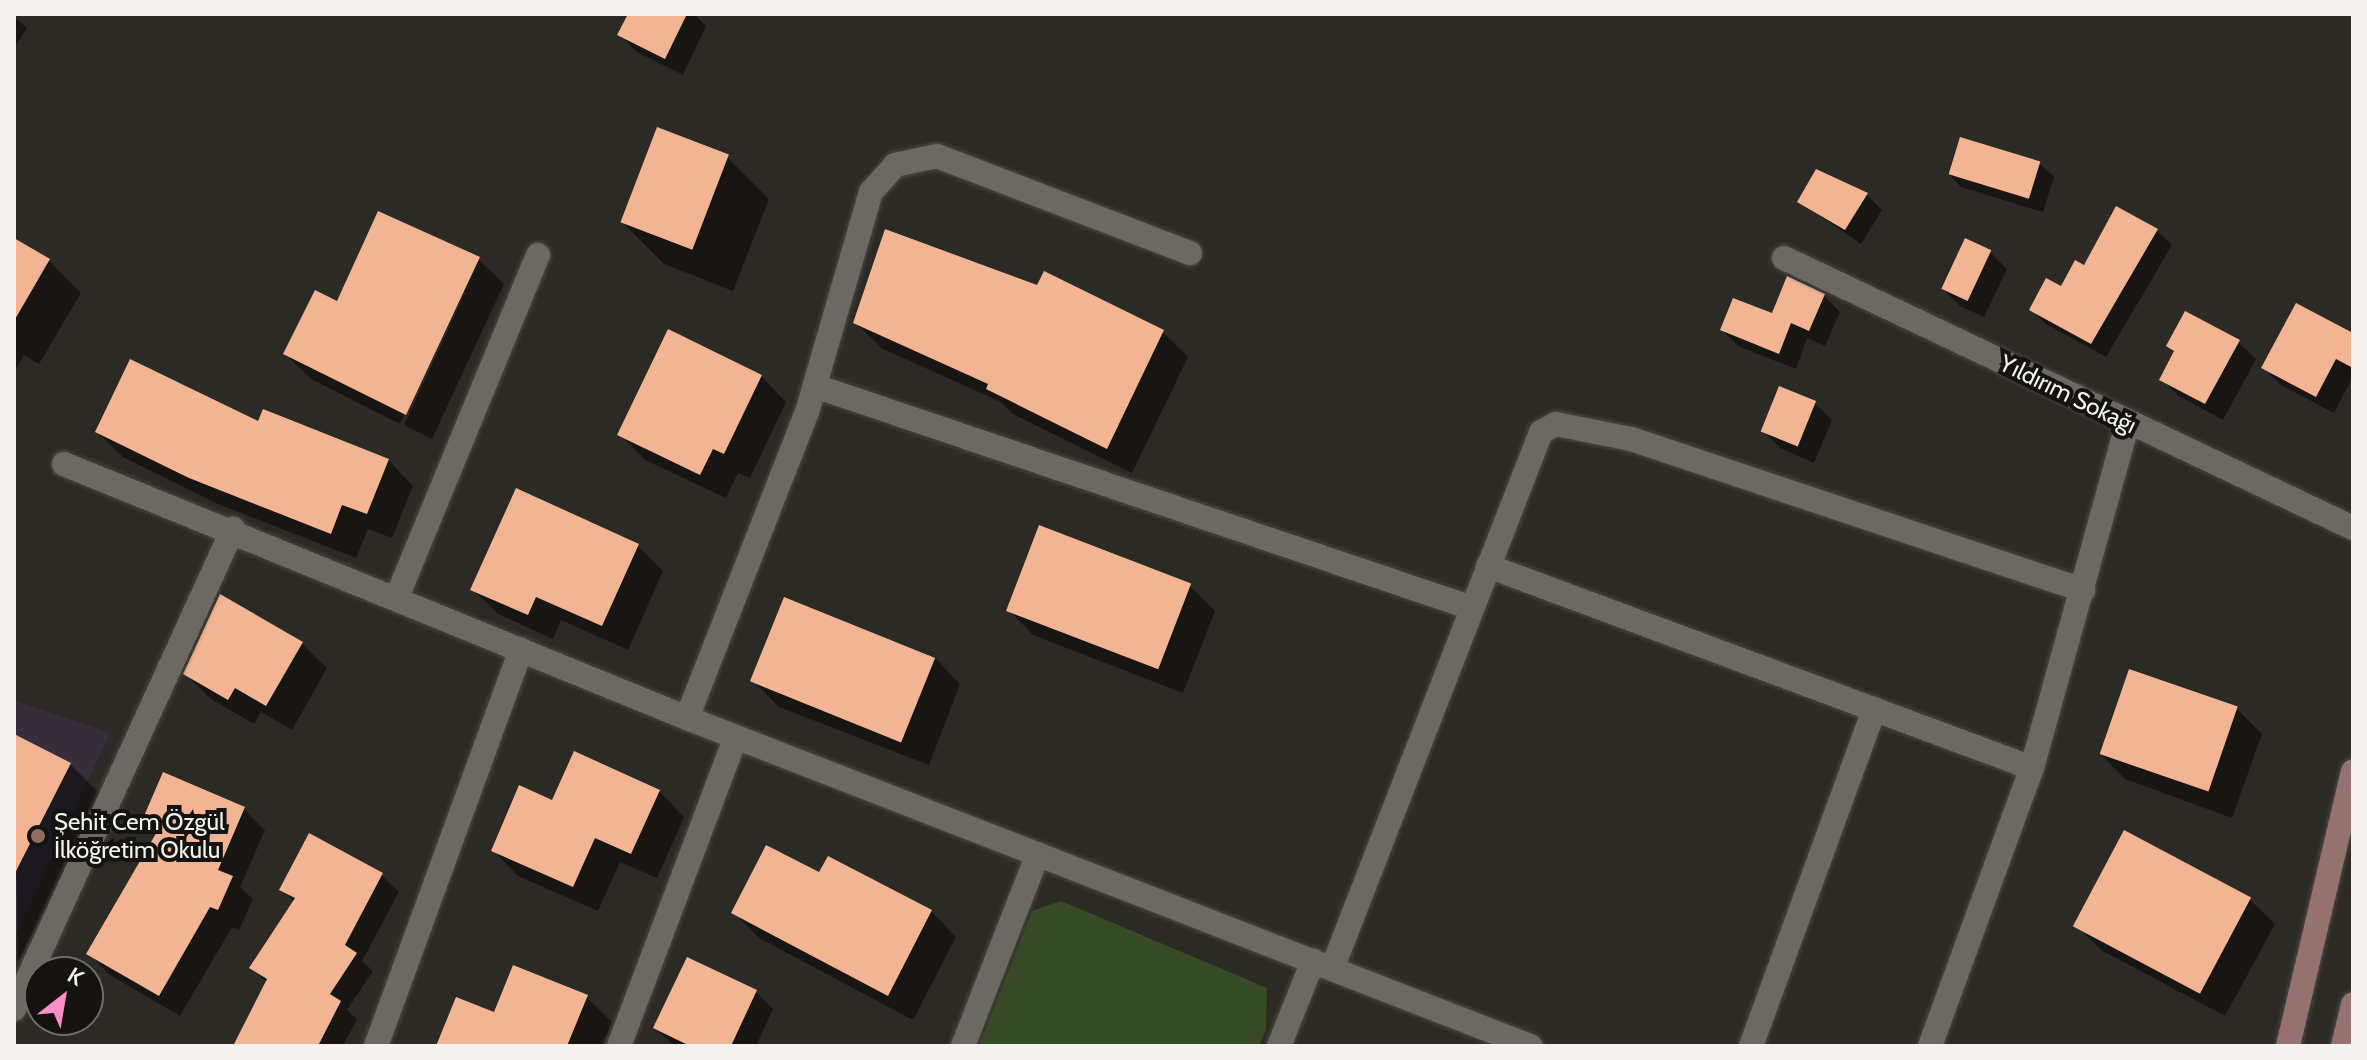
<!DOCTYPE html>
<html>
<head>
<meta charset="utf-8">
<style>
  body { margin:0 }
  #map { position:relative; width:2367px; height:1060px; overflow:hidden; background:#2c2a24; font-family:Cabin,sans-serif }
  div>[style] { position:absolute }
  .education>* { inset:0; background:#362e3d }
  .green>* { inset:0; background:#374b26 }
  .shadow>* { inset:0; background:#0007 }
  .building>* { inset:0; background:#f2b493; transform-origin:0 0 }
  .roads { filter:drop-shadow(0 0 2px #4b4944) drop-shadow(0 0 2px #4b4944) }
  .street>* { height:24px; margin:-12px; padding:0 12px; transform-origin:12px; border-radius:12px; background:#6b6962 }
  .secondary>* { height:24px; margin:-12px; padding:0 12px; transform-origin:12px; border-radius:12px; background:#957270 }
  .dots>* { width:22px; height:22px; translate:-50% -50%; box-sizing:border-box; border:4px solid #141310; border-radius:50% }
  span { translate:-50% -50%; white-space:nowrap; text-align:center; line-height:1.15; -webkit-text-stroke:8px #141310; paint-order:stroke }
  .street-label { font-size:24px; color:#f4f3ef }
  .poi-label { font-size:24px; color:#f4f3ef }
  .left { translate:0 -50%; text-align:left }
  .frame { position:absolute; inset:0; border:16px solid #f4f3ef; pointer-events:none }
  .north { position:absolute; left:24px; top:956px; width:80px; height:80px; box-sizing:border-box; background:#141310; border:2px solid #6e6d69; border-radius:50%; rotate:31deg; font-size:22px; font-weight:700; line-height:32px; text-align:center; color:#f4f3ef }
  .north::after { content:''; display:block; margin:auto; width:28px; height:36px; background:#fb8fc6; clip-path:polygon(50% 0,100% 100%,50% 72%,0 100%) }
</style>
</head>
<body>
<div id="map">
  <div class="education">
    <div style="clip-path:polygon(14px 701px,110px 733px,14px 938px)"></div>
  </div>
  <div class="green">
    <div style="clip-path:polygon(1061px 901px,1267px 988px,1266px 1030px,1259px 1046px,979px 1046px,1032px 911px)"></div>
  </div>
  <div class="shadow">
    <div style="clip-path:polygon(630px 14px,694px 14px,706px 26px,683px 75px,637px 52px,620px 35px)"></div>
    <div style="clip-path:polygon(14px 17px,27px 28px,14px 48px)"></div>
    <div style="clip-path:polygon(727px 157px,769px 199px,733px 291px,664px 264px,622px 222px)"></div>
    <div style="clip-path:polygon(2039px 163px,2054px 177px,2043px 212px,1961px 187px,1947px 172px)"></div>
    <div style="clip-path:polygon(1817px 171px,1867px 195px,1882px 210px,1861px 244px,1800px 202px)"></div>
    <div style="clip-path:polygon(2157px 231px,2172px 245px,2106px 357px,2046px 324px,2031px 310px,2085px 268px)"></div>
    <div style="clip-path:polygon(14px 240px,49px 261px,81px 293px,39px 364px,24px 355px,14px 373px)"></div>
    <div style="clip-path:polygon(1990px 252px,2007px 269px,1984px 317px,1960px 306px,1943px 289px)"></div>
    <div style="clip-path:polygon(478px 259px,504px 284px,432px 439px,404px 425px,477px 267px,400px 424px,311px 379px,285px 354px,338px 304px)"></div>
    <div style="clip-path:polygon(1045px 274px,1163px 332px,1188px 357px,1132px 473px,1013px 414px,1001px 402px,881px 348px,855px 322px,1038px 288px)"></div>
    <div style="clip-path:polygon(1824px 296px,1840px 312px,1825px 346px,1807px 338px,1796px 369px,1738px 346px,1722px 330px)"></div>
    <div style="clip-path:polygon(2353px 335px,2353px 377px,2334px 413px,2281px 385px,2264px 368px)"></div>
    <div style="clip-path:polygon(2238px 342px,2256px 359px,2223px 420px,2179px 396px,2161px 379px,2175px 353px,2168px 346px)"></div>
    <div style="clip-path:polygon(761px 376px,786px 402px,750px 478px,738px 473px,726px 498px,645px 460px,620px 434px)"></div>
    <div style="clip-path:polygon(1814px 403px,1832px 420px,1814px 463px,1780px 448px,1762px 430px)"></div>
    <div style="clip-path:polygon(259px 424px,388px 460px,413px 486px,392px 538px,368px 529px,356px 558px,216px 503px,123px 457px,97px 432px)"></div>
    <div style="clip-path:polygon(638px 546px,663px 571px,628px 650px,561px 620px,553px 639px,498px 614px,472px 589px)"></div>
    <div style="clip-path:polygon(1190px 586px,1215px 611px,1183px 693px,1033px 635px,1008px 609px)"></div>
    <div style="clip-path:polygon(302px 643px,327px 668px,292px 730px,261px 712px,254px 724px,211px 699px,186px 674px)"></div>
    <div style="clip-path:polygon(935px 658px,960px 684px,929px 765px,779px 707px,754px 682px)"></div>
    <div style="clip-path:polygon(2237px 709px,2262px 734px,2232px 818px,2125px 779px,2100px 753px)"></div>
    <div style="clip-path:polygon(14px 736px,70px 764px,102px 796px,18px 962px)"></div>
    <div style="clip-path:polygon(659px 791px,684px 817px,657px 878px,620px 862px,598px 911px,518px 876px,493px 850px,554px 802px)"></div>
    <div style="clip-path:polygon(244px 809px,265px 830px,240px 887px,253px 899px,239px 930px,232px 927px,180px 1016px,110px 975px,89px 953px,157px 836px,144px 822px)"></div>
    <div style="clip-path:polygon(310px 836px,382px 875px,399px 892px,362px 961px,373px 971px,347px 1010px,357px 1019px,343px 1046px,235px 1046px,267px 983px,251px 967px,294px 902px,281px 889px)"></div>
    <div style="clip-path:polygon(820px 875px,931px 911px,956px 937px,913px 1020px,759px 938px,734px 913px)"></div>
    <div style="clip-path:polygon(2249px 899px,2275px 924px,2225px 1016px,2101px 950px,2076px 925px)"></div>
    <div style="clip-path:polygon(688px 960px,756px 992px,773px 1009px,756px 1046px,674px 1046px,655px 1028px)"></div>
    <div style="clip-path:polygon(586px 997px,612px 1022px,602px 1046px,438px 1046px,496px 1014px)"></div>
  </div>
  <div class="building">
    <div style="clip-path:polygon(628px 14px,687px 14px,665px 59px,617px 35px)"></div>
    <div style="left:657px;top:127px;width:77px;height:102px;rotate:21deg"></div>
    <div style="left:1960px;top:137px;width:84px;height:39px;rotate:17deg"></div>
    <div style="clip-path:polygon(1816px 169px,1868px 193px,1845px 230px,1797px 202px)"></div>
    <div style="clip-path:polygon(2116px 206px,2158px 229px,2091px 344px,2029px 310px,2046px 278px,2061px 286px,2075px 260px,2084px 265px)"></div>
    <div style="clip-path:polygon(378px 211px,480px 257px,406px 415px,283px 354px,315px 290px,337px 301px)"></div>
    <div style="clip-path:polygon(885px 229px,1037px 285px,1044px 271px,1164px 330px,1107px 449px,986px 389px,988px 384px,853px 323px)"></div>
    <div style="clip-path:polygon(14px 238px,50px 259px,14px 321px)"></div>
    <div style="left:1965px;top:238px;width:29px;height:56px;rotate:25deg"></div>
    <div style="clip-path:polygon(1787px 276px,1825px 294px,1809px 331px,1791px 323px,1779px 354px,1720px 330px,1733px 298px,1772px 313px)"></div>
    <div style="clip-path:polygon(2296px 303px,2353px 333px,2353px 368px,2336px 359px,2316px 397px,2261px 368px)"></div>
    <div style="clip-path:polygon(2185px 311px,2240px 340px,2205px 404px,2159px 380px,2174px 351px,2166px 346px)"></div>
    <div style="clip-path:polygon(668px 329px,762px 375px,724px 454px,713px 449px,700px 475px,617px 435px)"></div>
    <div style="clip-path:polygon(130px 359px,258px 421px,263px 409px,389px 459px,367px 514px,342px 505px,331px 534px,189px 478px,95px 432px)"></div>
    <div style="left:1779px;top:386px;width:40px;height:49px;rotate:22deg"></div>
    <div style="clip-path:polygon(516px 488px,639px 544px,602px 626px,536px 597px,528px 615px,470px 590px)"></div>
    <div style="left:1039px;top:525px;width:163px;height:92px;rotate:21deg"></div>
    <div style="clip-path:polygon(220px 594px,303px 642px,266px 706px,235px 688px,228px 700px,183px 674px)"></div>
    <div style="left:784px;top:597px;width:163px;height:91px;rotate:22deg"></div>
    <div style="left:2129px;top:669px;width:115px;height:90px;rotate:19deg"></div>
    <div style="clip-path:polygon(14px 734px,71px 763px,14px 875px)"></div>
    <div style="clip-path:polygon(574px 751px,660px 790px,631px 854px,595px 838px,573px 887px,491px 851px,519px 785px,552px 800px)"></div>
    <div style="clip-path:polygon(163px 772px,245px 807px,218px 870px,233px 876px,218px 910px,210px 907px,159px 996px,86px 954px,158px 830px,141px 823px)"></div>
    <div style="left:2124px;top:830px;width:144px;height:109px;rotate:28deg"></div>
    <div style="clip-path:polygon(309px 833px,383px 873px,345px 945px,357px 953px,330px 994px,341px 1001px,318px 1046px,233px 1046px,267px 979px,249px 968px,295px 898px,279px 890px)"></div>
    <div style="clip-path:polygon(766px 845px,819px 872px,828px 856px,932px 910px,888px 996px,731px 913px)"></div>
    <div style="clip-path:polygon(687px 957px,757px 990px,731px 1046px,690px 1046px,653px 1028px)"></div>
    <div style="clip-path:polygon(513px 965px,588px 995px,567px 1046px,436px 1046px,456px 997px,494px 1012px)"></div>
  </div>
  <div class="roads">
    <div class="street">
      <div style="left:1784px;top:258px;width:630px;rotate:25.39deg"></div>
      <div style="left:815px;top:386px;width:693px;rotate:18.67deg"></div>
      <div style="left:64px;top:464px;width:673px;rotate:22.18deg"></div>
      <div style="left:687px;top:718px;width:905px;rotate:21.26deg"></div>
      <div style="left:1488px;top:566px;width:580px;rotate:20.37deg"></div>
      <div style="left:397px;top:597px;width:370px;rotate:-67.6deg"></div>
      <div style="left:687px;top:718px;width:329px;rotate:-68.6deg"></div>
      <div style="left:807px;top:412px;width:229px;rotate:-73.8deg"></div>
      <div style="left:871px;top:192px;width:36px;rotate:-48deg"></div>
      <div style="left:895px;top:165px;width:43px;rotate:-12.1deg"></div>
      <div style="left:937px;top:156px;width:271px;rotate:21deg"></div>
      <div style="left:1332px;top:969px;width:576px;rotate:-68.73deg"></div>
      <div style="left:1541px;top:432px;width:17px;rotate:-28deg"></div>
      <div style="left:1556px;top:424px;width:76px;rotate:11.3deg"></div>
      <div style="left:1631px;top:439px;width:477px;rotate:18.5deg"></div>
      <div style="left:14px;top:1009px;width:528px;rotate:-65.48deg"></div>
      <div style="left:376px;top:1046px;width:422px;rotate:-69.9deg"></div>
      <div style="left:619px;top:1046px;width:330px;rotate:-69.3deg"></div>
      <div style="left:963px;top:1046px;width:206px;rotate:-68.7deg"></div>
      <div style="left:1279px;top:1046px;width:92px;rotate:-68.2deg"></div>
      <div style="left:1751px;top:1046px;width:359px;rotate:-69.9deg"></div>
      <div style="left:1930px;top:1046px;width:296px;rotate:-69.9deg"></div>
      <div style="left:2032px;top:768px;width:358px;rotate:-74.5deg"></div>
    </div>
    <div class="secondary">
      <div style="left:2288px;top:1046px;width:282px;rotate:-76.7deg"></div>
      <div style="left:2343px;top:1046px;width:43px;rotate:-76.6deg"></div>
    </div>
  </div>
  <div class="dots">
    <div style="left:38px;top:836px;background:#8d6e63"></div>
  </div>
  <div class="street-label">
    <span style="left:2068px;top:394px;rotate:26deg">Yıldırım Sokağı</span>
  </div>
  <div class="poi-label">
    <span class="left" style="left:54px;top:836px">Şehit Cem Özgül<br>İlköğretim Okulu</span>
  </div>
  <div class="frame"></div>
  <div class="north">K</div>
</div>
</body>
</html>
